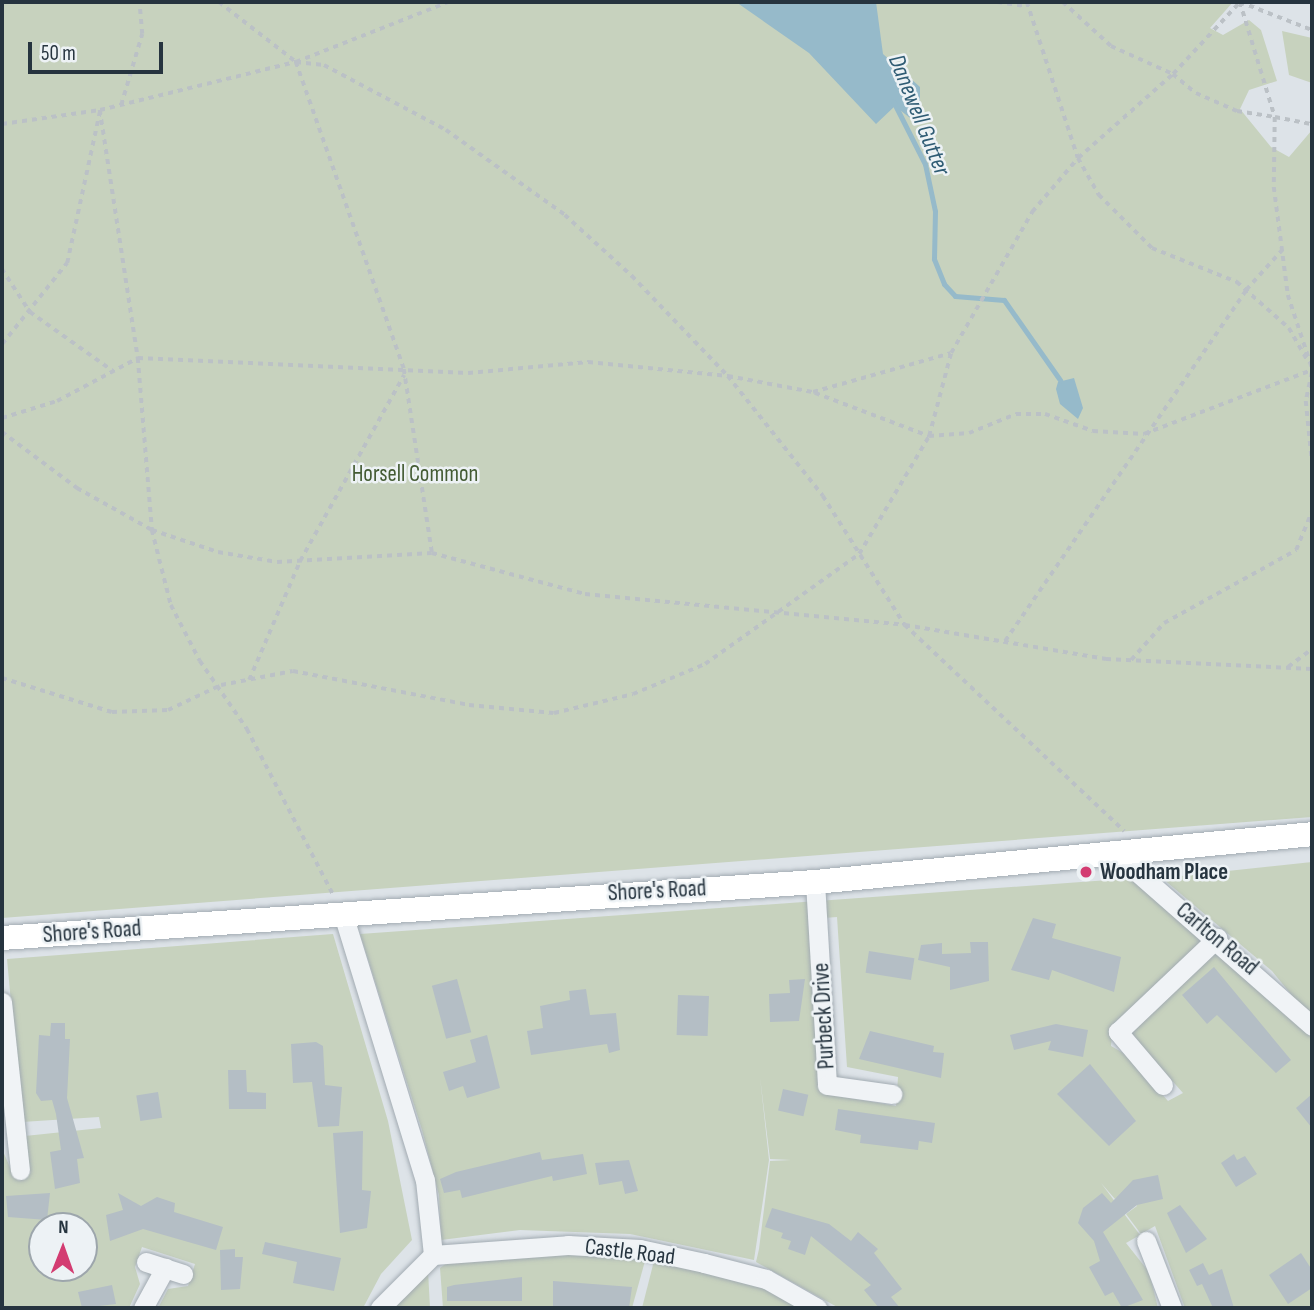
<!DOCTYPE html>
<html>
<head>
<meta charset="utf-8">
<style>
  body { margin:0 }
  #map { position:relative; width:1314px; height:1310px; overflow:hidden; background:#dde3e8; font-family:"Sofia Sans Condensed",sans-serif }
  div>[style] { position:absolute }
  .green>* { inset:0; background:#c7d2be }
  .water>* { inset:0; background:#96baca }
  .stream>* { height:5px; margin:-2.5px; padding:0 2.5px; transform-origin:2.5px; border-radius:2.5px; background:#96baca }
  .building>* { inset:0; background:#b4bec5; transform-origin:0 0 }
  .path>* { height:3.5px; margin-top:-1.75px; transform-origin:0; background:repeating-linear-gradient(90deg,#bbc1c6 0 5px,transparent 0 10px) }
  .roads { filter:drop-shadow(0 0 2px #a2abb2) drop-shadow(0 0 2px #a2abb2) }
  .minor>* { height:19px; margin:-9.5px; padding:0 9.5px; transform-origin:9.5px; border-radius:9.5px; background:#f0f3f6 }
  .major>* { height:24px; margin:-12px; padding:0 12px; transform-origin:12px; border-radius:12px; background:#fff }
  .dots>* { width:19px; height:19px; translate:-50% -50%; box-sizing:border-box; border:4px solid #edf2f5; border-radius:50% }
  span { translate:-50% -50%; white-space:nowrap; text-align:center; line-height:1.15; -webkit-text-stroke:5px #edf2f5; paint-order:stroke }
  .park-label { font-size:23px; color:#435b33 }
  .poi-label { font-size:23px; color:#26343f; font-weight:700 }
  .left { translate:0 -50%; text-align:left }
  .street-label { font-size:23px; color:#26343f }
  .water-label { font-size:24px; color:#2f5c74; font-style:italic }
  .frame { position:absolute; inset:0; border:4px solid #26343f; pointer-events:none }
  .north { position:absolute; left:28px; top:1212px; width:70px; height:70px; box-sizing:border-box; background:#edf2f5; border:2px solid #9da6ac; border-radius:50%; rotate:1deg; font-size:19px; font-weight:700; line-height:28px; text-align:center; color:#26343f }
  .north::after { content:''; display:block; margin:auto; width:24px; height:32px; background:#d33c71; clip-path:polygon(50% 0,100% 100%,50% 72%,0 100%) }
  .scale { position:absolute; left:28px; top:42px; width:135px; height:32px; box-sizing:border-box; border:4px solid #26343f; border-top:0; padding-left:9px; font-size:21px; line-height:24px; white-space:nowrap; color:#26343f; -webkit-text-stroke:5px #edf2f5; paint-order:stroke }
</style>
</head>
<body>
<div id="map">
  <div class="green">
    <div style="clip-path:polygon(2px 2px,1233px 2px,1210px 28px,1223px 35px,1249px 20px,1261px 30px,1277px 81px,1249px 90px,1240px 109px,1271px 147px,1289px 157px,1312px 130px,1312px 817px,2px 918px)"></div>
    <div style="clip-path:polygon(1282px 31px,1312px 38px,1312px 83px,1289px 75px)"></div>
    <div style="clip-path:polygon(1312px 862px,1312px 1020px,1272px 971px,1162px 878px)"></div>
    <div style="clip-path:polygon(evenodd,1136px 878px,1207px 939px,1113px 1024px,1111px 1046px,1127px 1055px,1168px 1101px,1183px 1093px,1130px 1033px,1217px 947px,1312px 1035px,1312px 1308px,1185px 1308px,1155px 1226px,1141px 1234px,1126px 1214px,1137px 1206px,1126px 1191px,1115px 1199px,1101px 1183px,1140px 1235px,1126px 1243px,1149px 1272px,1158px 1308px,839px 1308px,756px 1262px,759px 1249px,770px 1161px,791px 1160px,770px 1159px,760px 1077px,769px 1160px,754px 1260px,630px 1234px,520px 1230px,441px 1240px,439px 1195px,422px 1130px,360px 934px,1136px 878px,837px 917px,847px 1067px,898px 1077px,896px 1106px,822px 1093px,811px 919px,837px 917px)"></div>
    <div style="clip-path:polygon(evenodd,333px 934px,388px 1121px,412px 1240px,381px 1274px,363px 1308px,158px 1308px,168px 1289px,188px 1286px,195px 1264px,142px 1247px,135px 1267px,140px 1284px,129px 1308px,2px 1308px,2px 1149px,13px 1174px,29px 1174px,25px 1136px,101px 1128px,99px 1117px,22px 1122px,7px 959px,333px 934px,42px 1226px,84px 1226px,84px 1268px,42px 1268px,42px 1226px)"></div>
    <div style="clip-path:polygon(549px 1253px,645px 1261px,632px 1308px,443px 1308px,440px 1268px,448px 1262px)"></div>
    <div style="clip-path:polygon(655px 1257px,774px 1289px,805px 1308px,642px 1308px)"></div>
    <div style="clip-path:polygon(428px 1271px,430px 1308px,385px 1308px)"></div>
  </div>
  <div class="water">
    <div style="clip-path:polygon(736px 2px,876px 2px,883px 54px,920px 87px,920px 106px,910px 118px,895px 106px,876px 124px,809px 53px)"></div>
    <div style="clip-path:polygon(1074px 378px,1083px 408px,1078px 419px,1060px 404px,1056px 389px,1058px 382px)"></div>
  </div>
  <div class="stream">
    <div style="left:893px;top:101px;width:71px;rotate:63.1deg"></div>
    <div style="left:925px;top:164px;width:48px;rotate:78deg"></div>
    <div style="left:935px;top:211px;width:48px;rotate:91.2deg"></div>
    <div style="left:934px;top:259px;width:27px;rotate:68deg"></div>
    <div style="left:944px;top:284px;width:16px;rotate:47deg"></div>
    <div style="left:955px;top:296px;width:49px;rotate:4.7deg"></div>
    <div style="left:1004px;top:300px;width:98px;rotate:55deg"></div>
  </div>
  <div class="building">
    <div style="clip-path:polygon(1033px 918px,1056px 924px,1052px 938px,1121px 957px,1114px 992px,1052px 970px,1049px 980px,1011px 970px)"></div>
    <div style="clip-path:polygon(970px 942px,988px 942px,989px 981px,950px 990px,950px 967px,918px 960px,921px 945px,942px 943px,942px 954px,971px 953px)"></div>
    <div style="left:869px;top:951px;width:46px;height:22px;rotate:9deg"></div>
    <div style="clip-path:polygon(1214px 967px,1291px 1060px,1276px 1073px,1217px 1015px,1207px 1024px,1182px 995px)"></div>
    <div style="left:457px;top:979px;width:55px;height:26px;rotate:75deg"></div>
    <div style="clip-path:polygon(805px 979px,799px 1021px,770px 1022px,769px 994px,790px 993px,789px 980px)"></div>
    <div style="clip-path:polygon(586px 989px,590px 1015px,616px 1013px,620px 1050px,609px 1053px,607px 1044px,531px 1055px,527px 1031px,543px 1028px,540px 1006px,570px 1000px,569px 991px)"></div>
    <div style="left:678px;top:995px;width:31px;height:40px;rotate:2deg"></div>
    <div style="clip-path:polygon(51px 1023px,65px 1023px,65px 1039px,70px 1039px,67px 1098px,84px 1158px,77px 1159px,80px 1183px,55px 1189px,50px 1152px,61px 1150px,56px 1114px,52px 1100px,41px 1101px,36px 1093px,39px 1035px,50px 1036px)"></div>
    <div style="clip-path:polygon(1056px 1024px,1088px 1030px,1083px 1057px,1048px 1050px,1051px 1041px,1014px 1050px,1010px 1035px)"></div>
    <div style="clip-path:polygon(870px 1031px,934px 1046px,933px 1052px,944px 1053px,941px 1078px,859px 1059px)"></div>
    <div style="clip-path:polygon(487px 1035px,500px 1088px,467px 1098px,463px 1086px,449px 1091px,443px 1072px,476px 1062px,470px 1040px)"></div>
    <div style="clip-path:polygon(316px 1042px,323px 1046px,325px 1085px,342px 1087px,339px 1126px,318px 1127px,312px 1082px,293px 1083px,291px 1044px)"></div>
    <div style="clip-path:polygon(1090px 1064px,1136px 1121px,1109px 1146px,1057px 1094px)"></div>
    <div style="clip-path:polygon(228px 1070px,246px 1070px,247px 1092px,266px 1093px,266px 1109px,229px 1109px)"></div>
    <div style="left:783px;top:1089px;width:26px;height:22px;rotate:13deg"></div>
    <div style="left:158px;top:1092px;width:26px;height:22px;rotate:81deg"></div>
    <div style="clip-path:polygon(1312px 1094px,1312px 1128px,1296px 1108px)"></div>
    <div style="clip-path:polygon(838px 1109px,935px 1123px,932px 1143px,919px 1141px,918px 1150px,860px 1143px,861px 1135px,835px 1130px)"></div>
    <div style="clip-path:polygon(363px 1131px,362px 1190px,371px 1191px,367px 1228px,340px 1233px,333px 1133px)"></div>
    <div style="clip-path:polygon(540px 1152px,542px 1160px,583px 1154px,587px 1174px,553px 1181px,552px 1176px,462px 1198px,460px 1190px,444px 1193px,440px 1179px,456px 1172px)"></div>
    <div style="clip-path:polygon(1234px 1154px,1237px 1160px,1245px 1156px,1257px 1174px,1236px 1187px,1221px 1163px)"></div>
    <div style="clip-path:polygon(629px 1160px,638px 1191px,625px 1194px,622px 1181px,599px 1185px,595px 1163px)"></div>
    <div style="clip-path:polygon(1158px 1175px,1163px 1199px,1137px 1205px,1103px 1232px,1143px 1300px,1122px 1308px,1113px 1292px,1105px 1296px,1089px 1267px,1100px 1261px,1094px 1241px,1078px 1223px,1083px 1208px,1102px 1193px,1111px 1203px,1133px 1180px)"></div>
    <div style="clip-path:polygon(50px 1193px,47px 1220px,8px 1217px,6px 1196px)"></div>
    <div style="clip-path:polygon(118px 1193px,141px 1206px,157px 1197px,175px 1203px,174px 1212px,223px 1227px,216px 1250px,143px 1229px,110px 1241px,106px 1215px,123px 1210px)"></div>
    <div style="clip-path:polygon(1180px 1205px,1207px 1239px,1186px 1253px,1167px 1213px)"></div>
    <div style="clip-path:polygon(772px 1208px,829px 1224px,851px 1241px,858px 1232px,878px 1249px,874px 1253px,902px 1289px,891px 1297px,900px 1308px,879px 1308px,864px 1290px,871px 1285px,811px 1236px,805px 1255px,788px 1249px,791px 1241px,781px 1238px,783px 1233px,765px 1227px)"></div>
    <div style="clip-path:polygon(265px 1242px,341px 1258px,334px 1291px,293px 1283px,297px 1262px,262px 1254px)"></div>
    <div style="clip-path:polygon(235px 1249px,235px 1257px,243px 1257px,240px 1289px,221px 1290px,220px 1250px)"></div>
    <div style="clip-path:polygon(1301px 1253px,1312px 1270px,1312px 1288px,1288px 1304px,1269px 1275px)"></div>
    <div style="clip-path:polygon(1203px 1263px,1209px 1275px,1222px 1269px,1234px 1308px,1213px 1308px,1202px 1284px,1197px 1286px,1189px 1270px)"></div>
    <div style="clip-path:polygon(522px 1277px,522px 1301px,447px 1301px,447px 1287px,454px 1285px)"></div>
    <div style="clip-path:polygon(553px 1281px,632px 1287px,629px 1308px,553px 1306px)"></div>
    <div style="clip-path:polygon(112px 1285px,116px 1304px,82px 1308px,78px 1292px)"></div>
  </div>
  <div class="path">
    <div style="left:219px;top:2px;width:98px;rotate:37.9deg"></div>
    <div style="left:296px;top:62px;width:325px;rotate:70.6deg"></div>
    <div style="left:404px;top:369px;width:186px;rotate:81.3deg"></div>
    <div style="left:432px;top:553px;width:158px;rotate:15deg"></div>
    <div style="left:585px;top:594px;width:321px;rotate:5.5deg"></div>
    <div style="left:905px;top:625px;width:204px;rotate:9.6deg"></div>
    <div style="left:1106px;top:659px;width:206px;rotate:2.8deg"></div>
    <div style="left:997px;top:2px;width:29px;rotate:8deg"></div>
    <div style="left:1027px;top:2px;width:164px;rotate:71.9deg"></div>
    <div style="left:1078px;top:158px;width:43px;rotate:60.4deg"></div>
    <div style="left:1099px;top:195px;width:75px;rotate:45deg"></div>
    <div style="left:1152px;top:248px;width:92px;rotate:21.8deg"></div>
    <div style="left:1237px;top:282px;width:69px;rotate:41.5deg"></div>
    <div style="left:1289px;top:328px;width:40px;rotate:60.3deg"></div>
    <div style="left:1063px;top:2px;width:65px;rotate:42.5deg"></div>
    <div style="left:1111px;top:46px;width:68px;rotate:24.3deg"></div>
    <div style="left:1173px;top:74px;width:30px;rotate:40deg"></div>
    <div style="left:1196px;top:93px;width:45px;rotate:23.7deg"></div>
    <div style="left:1237px;top:111px;width:38px;rotate:9deg"></div>
    <div style="left:1275px;top:117px;width:70px;rotate:90.8deg"></div>
    <div style="left:1274px;top:187px;width:109px;rotate:82.6deg"></div>
    <div style="left:1288px;top:295px;width:77px;rotate:71.8deg"></div>
    <div style="left:1240px;top:2px;width:120px;rotate:73.1deg"></div>
    <div style="left:1275px;top:117px;width:38px;rotate:11deg"></div>
    <div style="left:1240px;top:2px;width:77px;rotate:21.3deg"></div>
    <div style="left:296px;top:62px;width:28px;rotate:6deg"></div>
    <div style="left:324px;top:65px;width:138px;rotate:28deg"></div>
    <div style="left:446px;top:130px;width:146px;rotate:35.5deg"></div>
    <div style="left:565px;top:215px;width:91px;rotate:42.3deg"></div>
    <div style="left:632px;top:276px;width:139px;rotate:46.2deg"></div>
    <div style="left:728px;top:376px;width:153px;rotate:51.6deg"></div>
    <div style="left:823px;top:496px;width:153px;rotate:57.6deg"></div>
    <div style="left:905px;top:625px;width:301px;rotate:43.2deg"></div>
    <div style="left:121px;top:105px;width:74px;rotate:-73.5deg"></div>
    <div style="left:142px;top:34px;width:32px;rotate:-95deg"></div>
    <div style="left:2px;top:124px;width:99px;rotate:-8.1deg"></div>
    <div style="left:100px;top:110px;width:202px;rotate:-13.8deg"></div>
    <div style="left:296px;top:62px;width:163px;rotate:-21.5deg"></div>
    <div style="left:2px;top:269px;width:51px;rotate:56.9deg"></div>
    <div style="left:30px;top:312px;width:102px;rotate:35.4deg"></div>
    <div style="left:2px;top:344px;width:104px;rotate:-51.3deg"></div>
    <div style="left:67px;top:263px;width:157px;rotate:-77.8deg"></div>
    <div style="left:100px;top:110px;width:251px;rotate:81.3deg"></div>
    <div style="left:138px;top:358px;width:173px;rotate:85.3deg"></div>
    <div style="left:152px;top:530px;width:77px;rotate:75.8deg"></div>
    <div style="left:171px;top:605px;width:63px;rotate:62.6deg"></div>
    <div style="left:200px;top:661px;width:83px;rotate:55.3deg"></div>
    <div style="left:247px;top:729px;width:188px;rotate:62.5deg"></div>
    <div style="left:1312px;top:373px;width:29px;rotate:102deg"></div>
    <div style="left:1306px;top:401px;width:60px;rotate:84.3deg"></div>
    <div style="left:815px;top:393px;width:122px;rotate:20.7deg"></div>
    <div style="left:929px;top:436px;width:40px;rotate:-4.3deg"></div>
    <div style="left:969px;top:433px;width:51px;rotate:-22deg"></div>
    <div style="left:1016px;top:414px;width:29px"></div>
    <div style="left:1045px;top:414px;width:51px;rotate:19.5deg"></div>
    <div style="left:1093px;top:431px;width:51px;rotate:3.4deg"></div>
    <div style="left:1144px;top:434px;width:180px;rotate:-20.9deg"></div>
    <div style="left:2px;top:418px;width:58px;rotate:-17.2deg"></div>
    <div style="left:57px;top:401px;width:92px;rotate:-28deg"></div>
    <div style="left:138px;top:358px;width:330px;rotate:2.6deg"></div>
    <div style="left:468px;top:373px;width:121px;rotate:-5.2deg"></div>
    <div style="left:588px;top:362px;width:141px;rotate:5.7deg"></div>
    <div style="left:728px;top:376px;width:86px;rotate:10.7deg"></div>
    <div style="left:813px;top:392px;width:143px;rotate:-15.8deg"></div>
    <div style="left:951px;top:353px;width:163px;rotate:-60.1deg"></div>
    <div style="left:1032px;top:212px;width:71px;rotate:-49.6deg"></div>
    <div style="left:1078px;top:158px;width:127px;rotate:-41.5deg"></div>
    <div style="left:1173px;top:74px;width:98px;rotate:-47.1deg"></div>
    <div style="left:2px;top:432px;width:94px;rotate:36.7deg"></div>
    <div style="left:77px;top:488px;width:86px;rotate:29.2deg"></div>
    <div style="left:152px;top:530px;width:70px;rotate:18.4deg"></div>
    <div style="left:218px;top:552px;width:60px;rotate:9.6deg"></div>
    <div style="left:277px;top:562px;width:155px;rotate:-3.3deg"></div>
    <div style="left:1005px;top:641px;width:426px;rotate:-55.5deg"></div>
    <div style="left:1246px;top:290px;width:54px;rotate:-48deg"></div>
    <div style="left:1131px;top:660px;width:50px;rotate:-48.3deg"></div>
    <div style="left:1164px;top:623px;width:151px;rotate:-28.9deg"></div>
    <div style="left:1296px;top:550px;width:42px;rotate:-67.7deg"></div>
    <div style="left:1288px;top:667px;width:30px;rotate:-37deg"></div>
    <div style="left:2px;top:678px;width:115px;rotate:17.2deg"></div>
    <div style="left:112px;top:712px;width:56px;rotate:-2deg"></div>
    <div style="left:168px;top:710px;width:59px;rotate:-25.3deg"></div>
    <div style="left:221px;top:685px;width:73px;rotate:-11deg"></div>
    <div style="left:293px;top:671px;width:179px;rotate:10.9deg"></div>
    <div style="left:469px;top:705px;width:85px;rotate:5.4deg"></div>
    <div style="left:554px;top:713px;width:81px;rotate:-13.5deg"></div>
    <div style="left:633px;top:694px;width:78px;rotate:-22.6deg"></div>
    <div style="left:705px;top:664px;width:189px;rotate:-35.5deg"></div>
    <div style="left:859px;top:554px;width:137px;rotate:-59.3deg"></div>
    <div style="left:929px;top:436px;width:86px;rotate:-75.2deg"></div>
    <div style="left:249px;top:680px;width:129px;rotate:-66.8deg"></div>
    <div style="left:300px;top:561px;width:213px;rotate:-60.8deg"></div>
  </div>
  <div class="roads">
    <div class="minor">
      <div style="left:1123px;top:852px;width:24px;rotate:55deg"></div>
      <div style="left:1137px;top:872px;width:233px;rotate:41.3deg"></div>
      <div style="left:815px;top:882px;width:203px;rotate:86.6deg"></div>
      <div style="left:827px;top:1085px;width:66px;rotate:7.9deg"></div>
      <div style="left:343px;top:914px;width:278px;rotate:72.9deg"></div>
      <div style="left:425px;top:1180px;width:75px;rotate:83.9deg"></div>
      <div style="left:2px;top:1002px;width:169px;rotate:83.9deg"></div>
      <div style="left:1163px;top:1085px;width:70px;rotate:-130.3deg"></div>
      <div style="left:1118px;top:1032px;width:137px;rotate:-43.5deg"></div>
      <div style="left:1146px;top:1241px;width:72px;rotate:68.8deg"></div>
      <div style="left:146px;top:1262px;width:39px;rotate:18deg"></div>
      <div style="left:143px;top:1308px;width:46px;rotate:-61.2deg"></div>
      <div style="left:380px;top:1308px;width:75px;rotate:-45deg"></div>
      <div style="left:433px;top:1255px;width:135px;rotate:-4.2deg"></div>
      <div style="left:568px;top:1245px;width:72px;rotate:3.2deg"></div>
      <div style="left:640px;top:1249px;width:66px;rotate:12.3deg"></div>
      <div style="left:704px;top:1263px;width:64px;rotate:14.5deg"></div>
      <div style="left:766px;top:1279px;width:59px;rotate:29.6deg"></div>
    </div>
    <div class="major">
      <div style="left:2px;top:938px;width:815px;rotate:-3.94deg"></div>
      <div style="left:815px;top:882px;width:499px;rotate:-5.5deg"></div>
    </div>
  </div>
  <div class="dots">
    <div style="left:1086px;top:872px;background:#d33c71"></div>
  </div>
  <div class="park-label">
    <span style="left:415px;top:474px">Horsell Common</span>
  </div>
  <div class="poi-label">
    <span class="left" style="left:1100px;top:872px">Woodham Place</span>
  </div>
  <div class="street-label">
    <span style="left:657px;top:891px;rotate:-3deg">Shore's Road</span>
    <span style="left:92px;top:932px;rotate:-4deg">Shore's Road</span>
    <span style="left:1217px;top:939px;rotate:40deg">Carlton Road</span>
    <span style="left:824px;top:1016px;rotate:-93deg">Purbeck Drive</span>
    <span style="left:630px;top:1252px;rotate:7deg">Castle Road</span>
  </div>
  <div class="water-label">
    <span style="left:919px;top:115px;rotate:68deg">Danewell Gutter</span>
  </div>
  <div class="frame"></div>
  <div class="north">N</div>
  <div class="scale">50 m</div>
</div>
</body>
</html>
